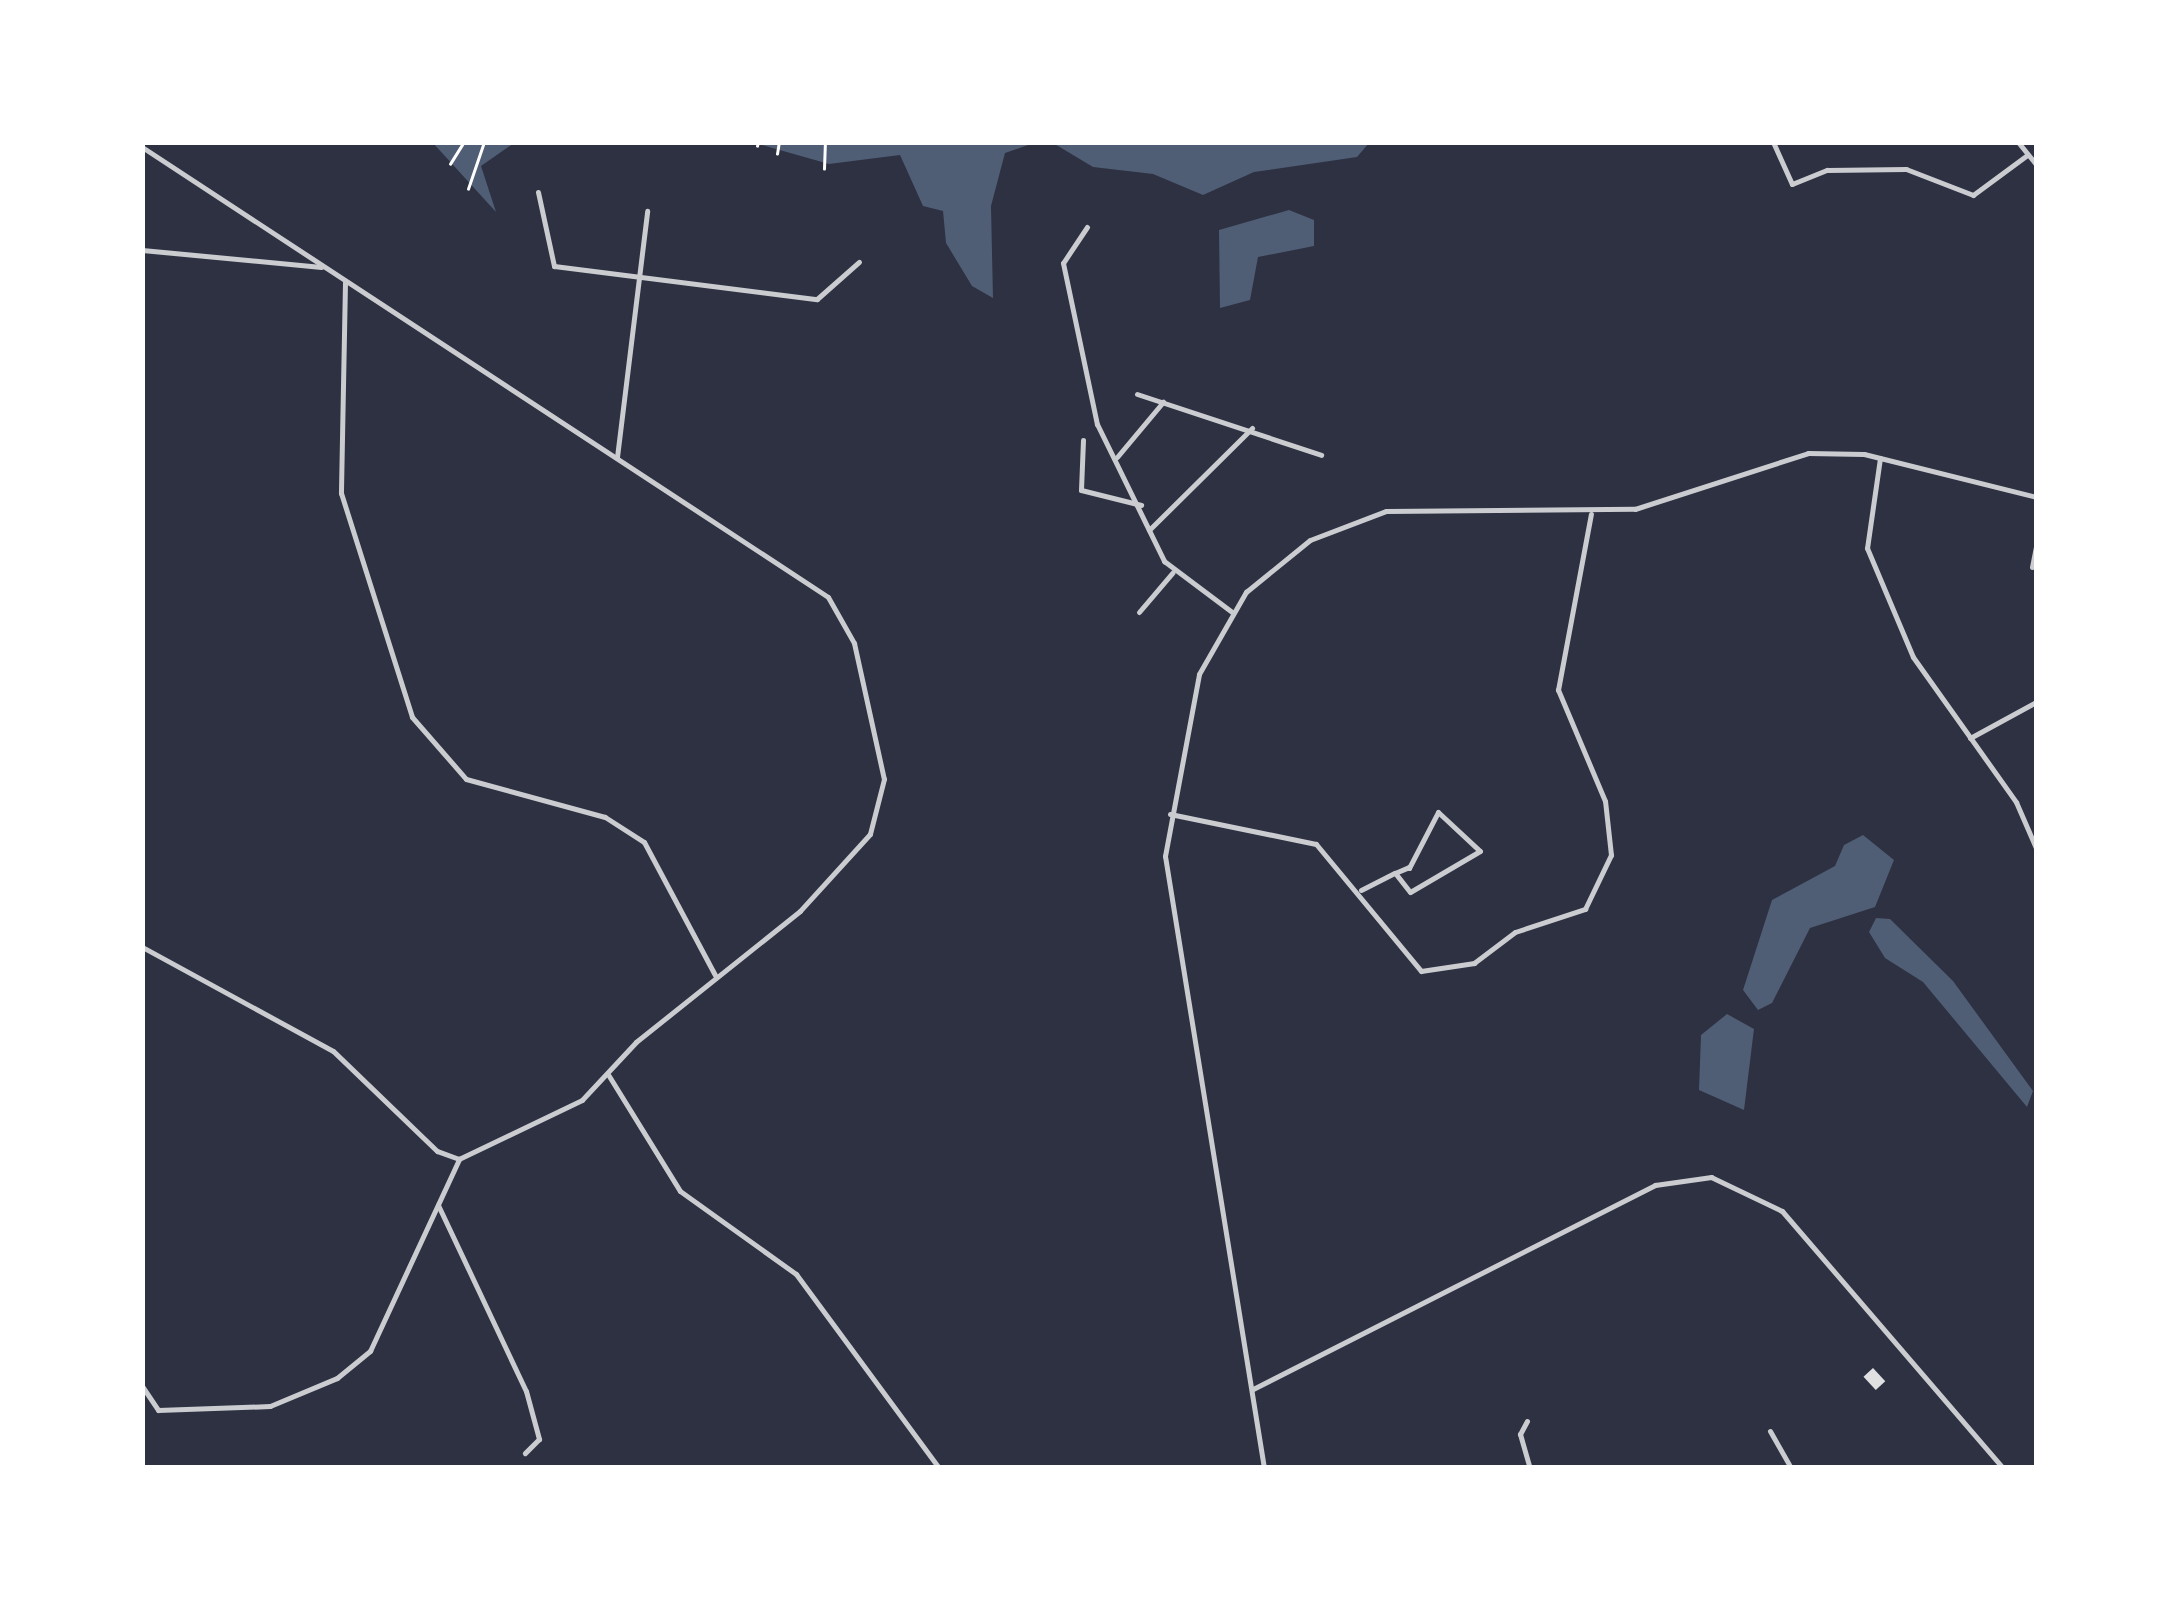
<!DOCTYPE html>
<html>
<head>
<meta charset="utf-8">
<style>
  body { margin:0 }
  #map { position:relative; width:2179px; height:1610px; overflow:hidden; background:#2d3142; font-family:"Exo 2",sans-serif }
  div>[style] { position:absolute }
  .water>* { inset:0; background:#4f5d75 }
  .building>* { inset:0; background:#e0e0e3; transform-origin:0 0 }
  .path>* { height:2.5px; margin:-1.25px; padding:0 1.25px; transform-origin:1.25px; border-radius:1.25px; background:#fff }
  .minor>* { height:5px; margin:-2.5px; padding:0 2.5px; transform-origin:2.5px; border-radius:2.5px; background:#caccd0 }
  span { translate:-50% -50%; white-space:nowrap; text-align:center; line-height:1.15; -webkit-text-stroke:10px #fff; paint-order:stroke }
  .frame { position:absolute; inset:0; border:145px solid #fff; pointer-events:none }
</style>
</head>
<body>
<div id="map">
  <div class="water">
    <div style="clip-path:polygon(433px 143px,514px 143px,481px 166px,496px 212px)"></div>
    <div style="clip-path:polygon(755px 143px,1034px 143px,1005px 153px,991px 206px,993px 298px,972px 286px,946px 243px,943px 211px,923px 206px,900px 155px,829px 164px)"></div>
    <div style="clip-path:polygon(1053px 143px,1369px 143px,1357px 157px,1254px 172px,1203px 195px,1153px 174px,1093px 167px)"></div>
    <div style="clip-path:polygon(1289px 210px,1314px 220px,1314px 246px,1258px 257px,1250px 300px,1220px 308px,1219px 230px)"></div>
    <div style="clip-path:polygon(1863px 835px,1894px 860px,1875px 907px,1810px 928px,1772px 1003px,1758px 1010px,1743px 990px,1772px 900px,1835px 866px,1844px 845px)"></div>
    <div style="clip-path:polygon(1876px 918px,1890px 919px,1953px 981px,2033px 1091px,2027px 1107px,1923px 982px,1885px 958px,1869px 932px)"></div>
    <div style="clip-path:polygon(1727px 1014px,1754px 1029px,1744px 1110px,1699px 1090px,1701px 1035px)"></div>
  </div>
  <div class="building">
    <div style="left:1873px;top:1368px;width:18px;height:13px;rotate:47deg"></div>
  </div>
  <div class="path">
    <div style="left:429px;top:143px;width:1px;rotate:-90deg"></div>
    <div style="left:598px;top:143px;width:1px;rotate:-90deg"></div>
    <div style="left:715px;top:143px;width:1px;rotate:-90deg"></div>
    <div style="left:757px;top:146px;width:4px;rotate:-76deg"></div>
    <div style="left:777px;top:154px;width:12px;rotate:-81deg"></div>
    <div style="left:450px;top:164px;width:26px;rotate:-58deg"></div>
    <div style="left:824px;top:169px;width:27px;rotate:-88deg"></div>
    <div style="left:468px;top:189px;width:50px;rotate:-71.2deg"></div>
  </div>
  <div class="minor">
    <div style="left:1773px;top:142px;width:46px;rotate:65.7deg"></div>
    <div style="left:1792px;top:184px;width:38px;rotate:-22deg"></div>
    <div style="left:1827px;top:170px;width:79px;rotate:-0.7deg"></div>
    <div style="left:1906px;top:169px;width:72px;rotate:21.2deg"></div>
    <div style="left:1973px;top:195px;width:67px;rotate:-36.5deg"></div>
    <div style="left:2018px;top:142px;width:28px;rotate:51deg"></div>
    <div style="left:142px;top:147px;width:820px;rotate:33.26deg"></div>
    <div style="left:828px;top:597px;width:53px;rotate:60.5deg"></div>
    <div style="left:854px;top:643px;width:139px;rotate:77.6deg"></div>
    <div style="left:884px;top:779px;width:57px;rotate:104.3deg"></div>
    <div style="left:870px;top:834px;width:104px;rotate:132.3deg"></div>
    <div style="left:800px;top:911px;width:210px;rotate:141.4deg"></div>
    <div style="left:636px;top:1042px;width:79px;rotate:133deg"></div>
    <div style="left:582px;top:1100px;width:136px;rotate:154.4deg"></div>
    <div style="left:459px;top:1159px;width:23px;rotate:-160deg"></div>
    <div style="left:437px;top:1151px;width:144px;rotate:-136.1deg"></div>
    <div style="left:333px;top:1051px;width:217px;rotate:-151.4deg"></div>
    <div style="left:538px;top:192px;width:76px;rotate:77.8deg"></div>
    <div style="left:554px;top:266px;width:265px;rotate:7.2deg"></div>
    <div style="left:817px;top:299px;width:56px;rotate:-41.4deg"></div>
    <div style="left:1087px;top:227px;width:43px;rotate:123.7deg"></div>
    <div style="left:1063px;top:263px;width:165px;rotate:78.1deg"></div>
    <div style="left:1097px;top:424px;width:153px;rotate:63.9deg"></div>
    <div style="left:1164px;top:561px;width:85px;rotate:36.9deg"></div>
    <div style="left:142px;top:250px;width:180px;rotate:5.4deg"></div>
    <div style="left:345px;top:282px;width:211px;rotate:91.1deg"></div>
    <div style="left:341px;top:493px;width:235px;rotate:72.4deg"></div>
    <div style="left:412px;top:717px;width:82px;rotate:48.9deg"></div>
    <div style="left:466px;top:779px;width:144px;rotate:15.3deg"></div>
    <div style="left:605px;top:817px;width:46px;rotate:32.7deg"></div>
    <div style="left:644px;top:842px;width:151px;rotate:61.9deg"></div>
    <div style="left:1137px;top:394px;width:194px;rotate:18.3deg"></div>
    <div style="left:1083px;top:440px;width:50px;rotate:92.3deg"></div>
    <div style="left:1081px;top:490px;width:62px;rotate:14deg"></div>
    <div style="left:617px;top:457px;width:248px;rotate:-83deg"></div>
    <div style="left:1117px;top:457px;width:72px;rotate:-50.1deg"></div>
    <div style="left:1880px;top:458px;width:91px;rotate:98.2deg"></div>
    <div style="left:1867px;top:548px;width:118px;rotate:67.1deg"></div>
    <div style="left:1913px;top:657px;width:178px;rotate:54.6deg"></div>
    <div style="left:2016px;top:802px;width:50px;rotate:66.5deg"></div>
    <div style="left:1149px;top:530px;width:145px;rotate:-44.7deg"></div>
    <div style="left:2032px;top:567px;width:20px;rotate:-79deg"></div>
    <div style="left:1139px;top:612px;width:52px;rotate:-49.6deg"></div>
    <div style="left:1970px;top:738px;width:75px;rotate:-28.6deg"></div>
    <div style="left:1170px;top:814px;width:149px;rotate:11.6deg"></div>
    <div style="left:1316px;top:844px;width:165px;rotate:50.4deg"></div>
    <div style="left:1421px;top:971px;width:54px;rotate:-8.6deg"></div>
    <div style="left:1474px;top:963px;width:51px;rotate:-37.1deg"></div>
    <div style="left:1515px;top:932px;width:74px;rotate:-18.2deg"></div>
    <div style="left:1585px;top:909px;width:60px;rotate:-64.3deg"></div>
    <div style="left:1611px;top:855px;width:54px;rotate:-96.3deg"></div>
    <div style="left:1605px;top:801px;width:121px;rotate:-112.9deg"></div>
    <div style="left:1558px;top:690px;width:179px;rotate:-79.4deg"></div>
    <div style="left:1361px;top:890px;width:38px;rotate:-27deg"></div>
    <div style="left:1395px;top:873px;width:15px;rotate:-23deg"></div>
    <div style="left:1409px;top:867px;width:1px;rotate:90deg"></div>
    <div style="left:1409px;top:868px;width:63px;rotate:-62.6deg"></div>
    <div style="left:1438px;top:812px;width:57px;rotate:42.9deg"></div>
    <div style="left:1480px;top:851px;width:81px;rotate:149.6deg"></div>
    <div style="left:1410px;top:892px;width:24px;rotate:-128deg"></div>
    <div style="left:609px;top:1076px;width:135px;rotate:58.3deg"></div>
    <div style="left:680px;top:1191px;width:143px;rotate:35.6deg"></div>
    <div style="left:796px;top:1274px;width:241px;rotate:53.6deg"></div>
    <div style="left:438px;top:1205px;width:206px;rotate:64.7deg"></div>
    <div style="left:526px;top:1391px;width:50px;rotate:74.8deg"></div>
    <div style="left:539px;top:1439px;width:20px;rotate:135deg"></div>
    <div style="left:142px;top:1386px;width:29px;rotate:56deg"></div>
    <div style="left:158px;top:1410px;width:112px;rotate:-2deg"></div>
    <div style="left:270px;top:1406px;width:73px;rotate:-22.7deg"></div>
    <div style="left:337px;top:1378px;width:43px;rotate:-39.3deg"></div>
    <div style="left:370px;top:1351px;width:212px;rotate:-65.1deg"></div>
    <div style="left:1253px;top:1389px;width:451px;rotate:-26.9deg"></div>
    <div style="left:1655px;top:1185px;width:57px;rotate:-8.1deg"></div>
    <div style="left:1711px;top:1177px;width:79px;rotate:25.6deg"></div>
    <div style="left:1782px;top:1211px;width:339px;rotate:49.3deg"></div>
    <div style="left:1527px;top:1421px;width:15px;rotate:118deg"></div>
    <div style="left:1520px;top:1434px;width:35px;rotate:74deg"></div>
    <div style="left:1770px;top:1431px;width:43px;rotate:60.4deg"></div>
    <div style="left:1264px;top:1468px;width:620px;rotate:-99.19deg"></div>
    <div style="left:1165px;top:856px;width:185px;rotate:-79.4deg"></div>
    <div style="left:1199px;top:674px;width:95px;rotate:-60.2deg"></div>
    <div style="left:1246px;top:592px;width:82px;rotate:-39.1deg"></div>
    <div style="left:1310px;top:540px;width:81px;rotate:-20.9deg"></div>
    <div style="left:1386px;top:511px;width:249px;rotate:-0.5deg"></div>
    <div style="left:1635px;top:509px;width:182px;rotate:-17.9deg"></div>
    <div style="left:1808px;top:453px;width:56px;rotate:1deg"></div>
    <div style="left:1864px;top:454px;width:177px;rotate:14deg"></div>
  </div>
  <div class="frame"></div>
</div>
</body>
</html>
